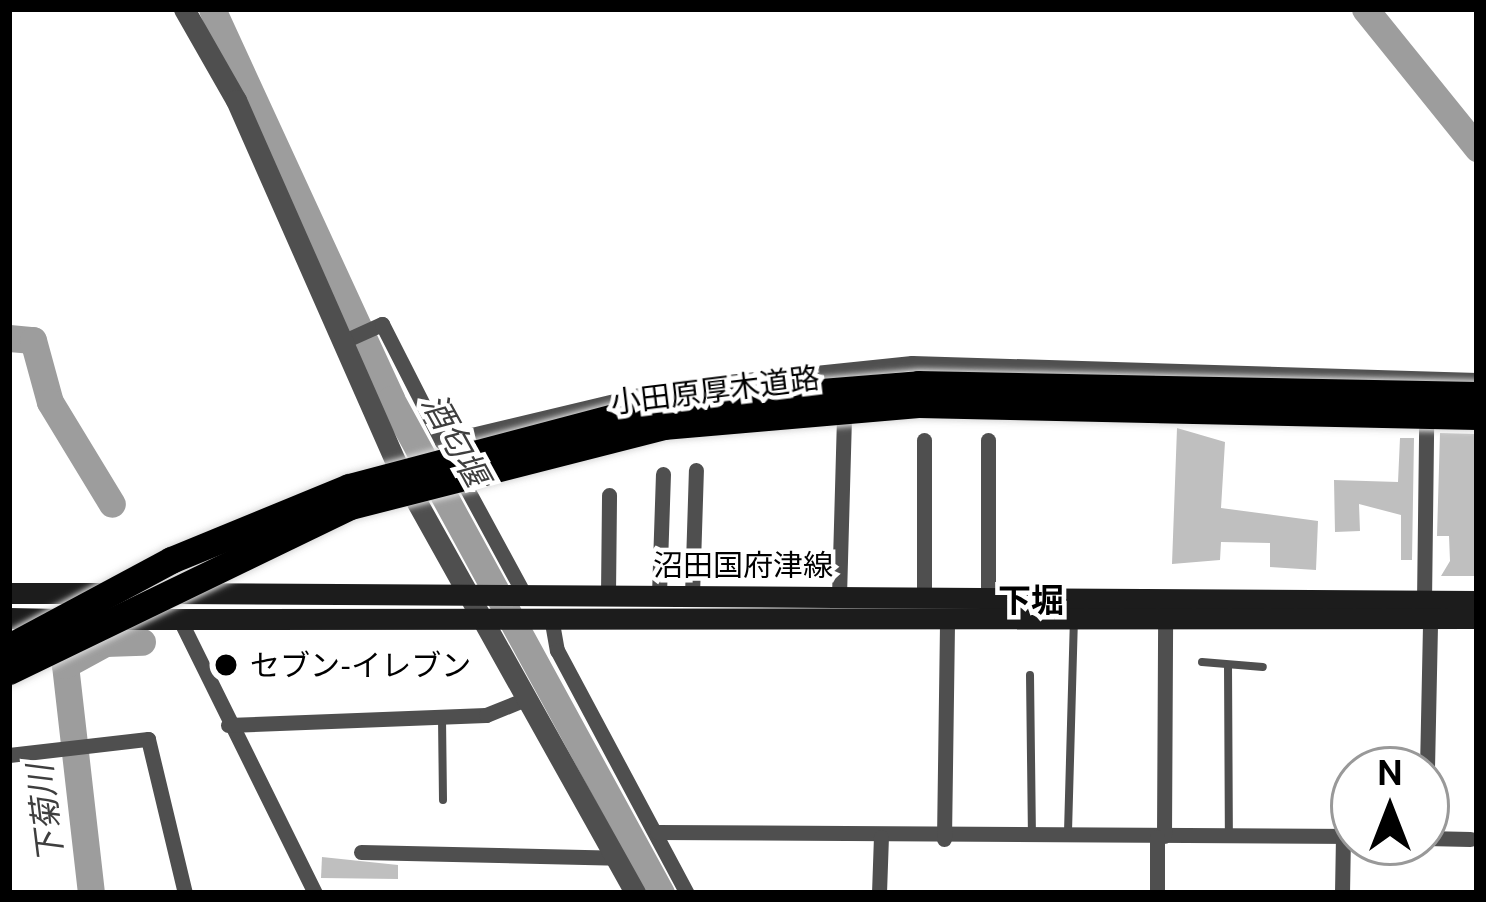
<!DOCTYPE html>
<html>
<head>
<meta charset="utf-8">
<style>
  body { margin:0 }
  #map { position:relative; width:1486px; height:902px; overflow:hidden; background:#fff; font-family:"Public Sans","Noto Sans JP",sans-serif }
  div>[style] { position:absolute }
  .river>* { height:27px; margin:-13.5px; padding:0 13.5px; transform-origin:13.5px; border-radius:13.5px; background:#9d9d9d }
  .building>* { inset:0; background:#bfbfbf }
  .service>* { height:8px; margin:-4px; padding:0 4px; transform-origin:4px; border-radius:4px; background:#4f4f4f }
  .minor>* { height:15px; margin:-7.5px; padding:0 7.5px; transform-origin:7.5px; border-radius:7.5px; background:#4f4f4f }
  .tertiary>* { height:21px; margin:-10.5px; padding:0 10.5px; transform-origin:10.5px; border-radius:10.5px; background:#4f4f4f }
  .secondary>* { height:21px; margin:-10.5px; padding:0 10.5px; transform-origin:10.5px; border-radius:10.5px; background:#1c1c1c }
  .bridges { filter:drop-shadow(0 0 3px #dbdbdb) drop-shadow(0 0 3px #dbdbdb) }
  .trunk-bridge>* { height:27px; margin:-13.5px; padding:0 13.5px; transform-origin:13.5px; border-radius:13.5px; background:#000 }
  .dots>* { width:33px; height:33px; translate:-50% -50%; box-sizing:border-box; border:6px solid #fff; border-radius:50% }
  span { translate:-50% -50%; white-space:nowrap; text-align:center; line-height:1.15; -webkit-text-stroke:9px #fff; paint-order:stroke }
  .street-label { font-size:30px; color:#000 }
  .poi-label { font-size:30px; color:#000 }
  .left { translate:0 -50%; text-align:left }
  .water-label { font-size:33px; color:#3e3e3e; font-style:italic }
  .neighbourhood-label { font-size:33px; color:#000; font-weight:700 }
  .frame { position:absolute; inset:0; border:12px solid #000; pointer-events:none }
  .north { position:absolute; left:1330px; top:746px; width:120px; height:120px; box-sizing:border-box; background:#fff; border:3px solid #999; border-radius:50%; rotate:0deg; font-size:33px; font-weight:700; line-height:48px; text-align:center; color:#000 }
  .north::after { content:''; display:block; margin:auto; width:42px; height:54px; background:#000; clip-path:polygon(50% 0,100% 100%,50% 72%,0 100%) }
</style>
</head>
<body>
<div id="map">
  <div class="river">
    <div style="left:212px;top:9px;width:429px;rotate:65.3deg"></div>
    <div style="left:391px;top:399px;width:563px;rotate:61.34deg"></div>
    <div style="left:1365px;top:9px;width:179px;rotate:51.1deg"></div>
    <div style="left:9px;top:338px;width:24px;rotate:5deg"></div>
    <div style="left:33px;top:340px;width:64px;rotate:74.7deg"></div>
    <div style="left:50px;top:402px;width:119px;rotate:58.7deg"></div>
    <div style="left:91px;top:893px;width:229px;rotate:-96.5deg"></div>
    <div style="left:65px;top:665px;width:46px;rotate:-28.8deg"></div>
    <div style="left:105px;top:643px;width:37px;rotate:-2deg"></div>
  </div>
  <div class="building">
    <div style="clip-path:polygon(1177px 428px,1225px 442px,1221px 508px,1318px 521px,1316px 570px,1270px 567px,1270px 543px,1221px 542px,1220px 560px,1172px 564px)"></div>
    <div style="clip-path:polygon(1440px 433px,1477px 434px,1477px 576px,1441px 576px,1450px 561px,1449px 536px,1437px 536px)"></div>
    <div style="clip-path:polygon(1400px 438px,1414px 438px,1412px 560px,1401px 560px,1401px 515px,1359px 504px,1360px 531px,1335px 532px,1334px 480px,1398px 482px)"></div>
    <div style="clip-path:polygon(322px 857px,398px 865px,398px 879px,321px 878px)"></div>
  </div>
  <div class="service">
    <div style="left:1202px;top:662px;width:61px;rotate:4.7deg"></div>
    <div style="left:1228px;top:665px;width:168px;rotate:89.7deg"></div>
    <div style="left:1030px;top:675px;width:161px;rotate:89.3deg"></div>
    <div style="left:442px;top:718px;width:82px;rotate:89.3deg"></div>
    <div style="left:1068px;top:832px;width:213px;rotate:-88.4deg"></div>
  </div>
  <div class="minor">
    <div style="left:342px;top:342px;width:44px;rotate:-24.2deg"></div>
    <div style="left:382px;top:324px;width:132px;rotate:63deg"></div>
    <div style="left:442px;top:442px;width:233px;rotate:-13.4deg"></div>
    <div style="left:669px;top:388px;width:244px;rotate:-5.9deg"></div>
    <div style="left:912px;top:363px;width:565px;rotate:1.72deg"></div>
    <div style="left:924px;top:440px;width:156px;rotate:90deg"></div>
    <div style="left:988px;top:440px;width:155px;rotate:90deg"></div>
    <div style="left:460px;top:476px;width:134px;rotate:61.5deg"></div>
    <div style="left:608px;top:594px;width:99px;rotate:-89.4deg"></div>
    <div style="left:659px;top:594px;width:120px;rotate:-88.1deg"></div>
    <div style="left:692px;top:595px;width:125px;rotate:-88.2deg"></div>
    <div style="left:839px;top:596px;width:174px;rotate:-88.4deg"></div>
    <div style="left:1424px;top:602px;width:174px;rotate:-89.3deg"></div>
    <div style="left:551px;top:617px;width:34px;rotate:80deg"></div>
    <div style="left:557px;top:650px;width:276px;rotate:61.9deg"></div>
    <div style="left:180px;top:620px;width:305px;rotate:63.7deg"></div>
    <div style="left:228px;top:725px;width:258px;rotate:-2.2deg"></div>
    <div style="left:486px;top:715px;width:45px;rotate:-22deg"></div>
    <div style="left:9px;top:755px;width:140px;rotate:-6.6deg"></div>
    <div style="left:148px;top:739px;width:158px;rotate:76.5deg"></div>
    <div style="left:1426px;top:816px;width:198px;rotate:-88.8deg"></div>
    <div style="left:657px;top:832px;width:697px;rotate:0.33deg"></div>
    <div style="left:1164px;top:836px;width:219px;rotate:-89.7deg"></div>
    <div style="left:1157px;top:837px;width:56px;rotate:90deg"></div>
    <div style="left:1426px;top:838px;width:44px;rotate:1.3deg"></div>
    <div style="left:944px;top:839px;width:222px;rotate:-89.2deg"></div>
    <div style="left:361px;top:852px;width:256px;rotate:1.3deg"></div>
    <div style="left:879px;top:893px;width:56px;rotate:-88deg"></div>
    <div style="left:1342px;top:893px;width:57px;rotate:-89deg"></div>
  </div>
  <div class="tertiary">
    <div style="left:184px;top:9px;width:105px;rotate:60.3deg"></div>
    <div style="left:236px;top:100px;width:407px;rotate:66.2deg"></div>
    <div style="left:400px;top:472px;width:482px;rotate:60.8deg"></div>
  </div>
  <div class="secondary">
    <div style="left:9px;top:593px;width:100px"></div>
    <div style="left:176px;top:593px;width:1301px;rotate:0.35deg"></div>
    <div style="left:9px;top:618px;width:51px;rotate:1.1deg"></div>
    <div style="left:122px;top:619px;width:1355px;rotate:-0.04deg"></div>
  </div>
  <div class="bridges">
    <div class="trunk-bridge">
      <div style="left:9px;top:647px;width:184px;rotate:-28.2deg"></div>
      <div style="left:171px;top:560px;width:192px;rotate:-22.3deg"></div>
      <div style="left:349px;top:487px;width:321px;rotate:-14.8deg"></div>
      <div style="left:659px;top:405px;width:260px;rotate:-4.6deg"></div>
      <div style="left:918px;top:384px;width:559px;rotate:1.13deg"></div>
      <div style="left:9px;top:671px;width:379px;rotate:-25.8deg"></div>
      <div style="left:350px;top:506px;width:323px;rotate:-14.3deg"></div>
      <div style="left:663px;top:426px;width:256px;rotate:-4.9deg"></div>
      <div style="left:918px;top:404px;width:559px;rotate:1.23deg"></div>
    </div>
  </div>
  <div class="dots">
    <div style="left:226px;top:665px;background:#000"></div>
  </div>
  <div class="street-label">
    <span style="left:715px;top:390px;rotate:-7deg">小田原厚木道路</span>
    <span style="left:743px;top:565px">沼田国府津線</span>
  </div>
  <div class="poi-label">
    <span class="left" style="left:250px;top:665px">セブン-イレブン</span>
  </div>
  <div class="water-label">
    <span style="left:455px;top:440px;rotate:61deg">酒匂堰</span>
    <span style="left:46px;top:814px;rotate:-97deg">下菊川</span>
  </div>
  <div class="neighbourhood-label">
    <span style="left:1031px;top:601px">下堀</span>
  </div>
  <div class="frame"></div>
  <div class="north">N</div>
</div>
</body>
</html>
